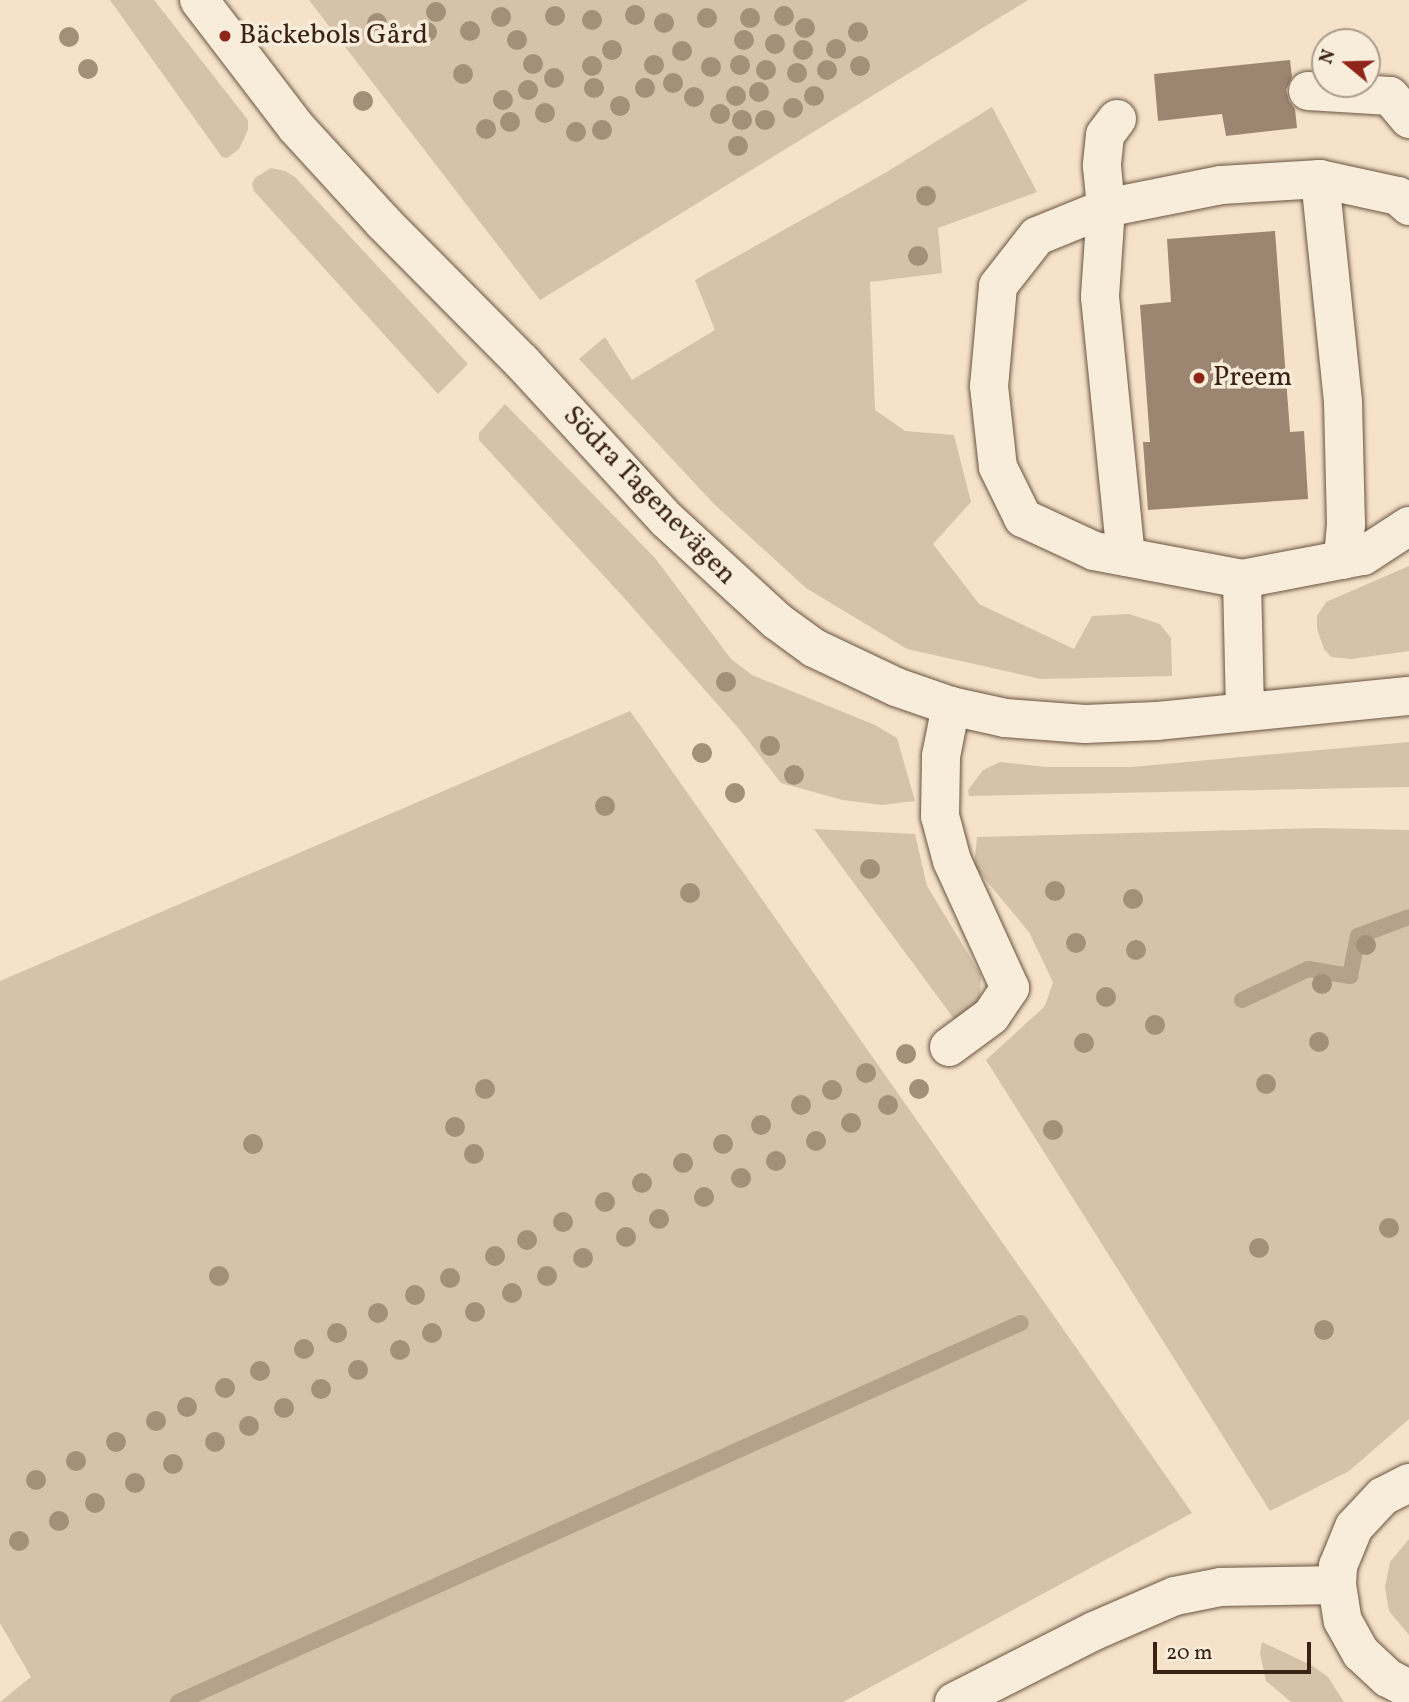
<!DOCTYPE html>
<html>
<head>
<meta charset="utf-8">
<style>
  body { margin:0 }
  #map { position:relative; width:1409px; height:1702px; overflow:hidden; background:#f5e2c8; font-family:Vollkorn,serif }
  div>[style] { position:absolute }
  .green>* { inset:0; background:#d5c2a9 }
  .stream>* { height:16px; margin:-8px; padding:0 8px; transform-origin:8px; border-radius:8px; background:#b6a18b }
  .building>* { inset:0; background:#9c8672 }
  .roads { filter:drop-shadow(0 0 2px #6a5341) drop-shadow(0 0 2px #6a5341) }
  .minor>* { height:38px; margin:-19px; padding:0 19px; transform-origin:19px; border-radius:19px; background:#f8ecdb }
  .trees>* { width:20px; height:20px; margin:-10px; border-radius:50%; background:#a48f79 }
  .dots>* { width:19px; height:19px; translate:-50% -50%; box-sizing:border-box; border:4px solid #f8ecdb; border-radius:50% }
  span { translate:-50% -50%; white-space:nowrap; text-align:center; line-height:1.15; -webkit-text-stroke:7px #f8ecdb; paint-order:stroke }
  .poi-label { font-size:28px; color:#3b2314 }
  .left { translate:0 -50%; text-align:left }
  .street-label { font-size:28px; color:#3b2314 }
  .north { position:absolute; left:1311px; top:28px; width:70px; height:70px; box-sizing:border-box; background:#f8ecdb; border:2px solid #ac9c8b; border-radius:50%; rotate:289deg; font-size:19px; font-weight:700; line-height:28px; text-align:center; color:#3b2314 }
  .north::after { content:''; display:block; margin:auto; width:24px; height:32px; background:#8f2418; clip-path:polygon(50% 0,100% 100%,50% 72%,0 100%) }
  .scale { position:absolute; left:1153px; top:1642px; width:158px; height:32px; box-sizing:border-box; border:4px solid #3b2314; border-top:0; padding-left:9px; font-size:21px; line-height:24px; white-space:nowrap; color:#3b2314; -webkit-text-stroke:5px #f8ecdb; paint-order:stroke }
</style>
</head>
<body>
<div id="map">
  <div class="green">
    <div style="clip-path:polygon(110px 0,154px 0,248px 120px,248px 130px,239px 149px,227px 158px,222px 157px)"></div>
    <div style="clip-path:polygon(309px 0,1028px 0,540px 300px)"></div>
    <div style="clip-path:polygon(992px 107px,1037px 192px,938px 228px,942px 273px,870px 282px,875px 410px,905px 431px,954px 435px,971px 502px,933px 544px,979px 604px,1074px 649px,1092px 616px,1129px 614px,1160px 624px,1171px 638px,1172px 676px,1041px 679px,907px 649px,806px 588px,714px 504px,579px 359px,605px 337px,632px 380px,715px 330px,695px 280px,885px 173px)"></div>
    <div style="clip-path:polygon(271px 168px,285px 171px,295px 177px,468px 364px,438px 394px,254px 191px,252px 184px,255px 178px)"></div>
    <div style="clip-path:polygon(505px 404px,655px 558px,731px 659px,752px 675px,875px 725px,897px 738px,915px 801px,882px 805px,843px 800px,781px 783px,740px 730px,626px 600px,479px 440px,479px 433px)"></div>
    <div style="clip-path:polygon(1409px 566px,1409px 651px,1351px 659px,1331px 657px,1324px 649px,1317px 629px,1317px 616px,1326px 602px)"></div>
    <div style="clip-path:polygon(630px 711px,1192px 1513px,843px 1702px,0 1702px,31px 1677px,0 1623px,0 981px)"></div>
    <div style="clip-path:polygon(1409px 742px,1409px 787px,969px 796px,968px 790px,983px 770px,1000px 762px,1047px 767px,1131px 767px)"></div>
    <div style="clip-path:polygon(1319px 828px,1409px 830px,1409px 1419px,1349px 1471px,1270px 1511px,986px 1060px,1045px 1006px,1053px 982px,1029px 932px,974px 866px,977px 837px)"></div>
    <div style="clip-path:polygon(814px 829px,915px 834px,927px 886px,981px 975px,980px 1006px,960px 1027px)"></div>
    <div style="clip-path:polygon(1409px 1539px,1409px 1635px,1389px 1611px,1385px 1587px,1390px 1562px)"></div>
    <div style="clip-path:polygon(1262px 1642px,1313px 1666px,1328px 1677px,1344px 1702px,1291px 1702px,1266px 1681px,1260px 1653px)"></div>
  </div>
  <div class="stream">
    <div style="left:1242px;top:1000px;width:73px;rotate:-25.2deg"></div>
    <div style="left:1308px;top:969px;width:43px;rotate:9.5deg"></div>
    <div style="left:1350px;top:976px;width:41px;rotate:-78.7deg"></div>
    <div style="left:1358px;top:936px;width:54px;rotate:-20.4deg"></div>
    <div style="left:178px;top:1702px;width:924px;rotate:-24.21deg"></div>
  </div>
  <div class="building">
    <div style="clip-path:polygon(1290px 60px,1292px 77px,1286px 90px,1289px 101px,1295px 109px,1297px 128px,1226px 136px,1222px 114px,1158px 121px,1154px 74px)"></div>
    <div style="clip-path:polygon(1275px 231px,1290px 432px,1304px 431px,1308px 499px,1148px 510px,1143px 442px,1150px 442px,1140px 305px,1171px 302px,1167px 239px)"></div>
  </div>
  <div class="roads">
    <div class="minor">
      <div style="left:199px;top:0;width:160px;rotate:52.6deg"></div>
      <div style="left:296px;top:127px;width:129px;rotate:47.5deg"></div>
      <div style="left:383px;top:222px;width:197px;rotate:45.2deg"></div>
      <div style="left:522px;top:362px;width:214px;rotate:47.5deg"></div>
      <div style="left:667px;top:520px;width:149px;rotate:42.6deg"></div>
      <div style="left:777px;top:621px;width:46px;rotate:36.1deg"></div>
      <div style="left:814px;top:648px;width:91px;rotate:25.4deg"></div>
      <div style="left:896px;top:687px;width:58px;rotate:19.1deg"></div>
      <div style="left:951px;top:706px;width:55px;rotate:12.5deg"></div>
      <div style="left:1005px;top:718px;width:80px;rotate:4.3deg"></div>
      <div style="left:1085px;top:724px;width:72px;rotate:-2.4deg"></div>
      <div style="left:1157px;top:721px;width:253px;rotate:-5.7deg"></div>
      <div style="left:1308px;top:91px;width:82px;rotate:3.5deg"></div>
      <div style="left:1390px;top:96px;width:30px;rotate:50deg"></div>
      <div style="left:1117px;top:119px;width:20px;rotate:127deg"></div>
      <div style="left:1105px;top:135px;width:31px;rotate:96deg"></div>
      <div style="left:1102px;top:166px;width:42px;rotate:84.6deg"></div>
      <div style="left:1106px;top:208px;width:89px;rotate:93.9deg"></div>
      <div style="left:1100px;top:297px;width:261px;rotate:84.3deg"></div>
      <div style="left:1320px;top:179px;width:224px;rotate:84.1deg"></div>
      <div style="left:1343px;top:402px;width:122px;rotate:88.6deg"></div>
      <div style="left:1346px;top:524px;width:36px;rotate:95deg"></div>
      <div style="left:1409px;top:206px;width:15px;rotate:-138deg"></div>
      <div style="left:1398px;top:196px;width:80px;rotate:-167.7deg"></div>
      <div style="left:1320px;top:179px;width:99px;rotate:176.5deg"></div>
      <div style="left:1221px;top:185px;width:117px;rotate:168.7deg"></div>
      <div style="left:1106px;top:208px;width:74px;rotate:157.9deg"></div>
      <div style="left:1037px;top:236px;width:63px;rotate:128deg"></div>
      <div style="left:998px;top:286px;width:100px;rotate:95.1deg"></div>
      <div style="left:989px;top:386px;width:81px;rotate:83.7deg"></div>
      <div style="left:998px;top:467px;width:57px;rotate:63.9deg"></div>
      <div style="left:1023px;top:518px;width:78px;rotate:24.9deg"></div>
      <div style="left:1094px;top:551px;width:151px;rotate:10.7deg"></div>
      <div style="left:1242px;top:579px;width:123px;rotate:-10.8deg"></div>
      <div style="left:1363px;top:556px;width:55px;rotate:-33.1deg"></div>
      <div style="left:1242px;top:579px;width:131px;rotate:88.7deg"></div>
      <div style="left:949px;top:1047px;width:52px;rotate:-36.4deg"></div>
      <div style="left:991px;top:1016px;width:34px;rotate:-56deg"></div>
      <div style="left:1010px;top:988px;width:140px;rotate:-114.5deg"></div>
      <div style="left:952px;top:861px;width:47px;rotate:-104.9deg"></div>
      <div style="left:940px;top:816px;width:60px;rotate:-89deg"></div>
      <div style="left:941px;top:756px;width:51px;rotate:-78.7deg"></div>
      <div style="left:1409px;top:1483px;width:29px;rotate:153deg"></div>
      <div style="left:1383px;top:1496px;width:42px;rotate:133.1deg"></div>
      <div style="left:1354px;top:1527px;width:42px;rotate:112.3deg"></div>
      <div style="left:1338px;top:1566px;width:19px;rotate:93deg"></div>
      <div style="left:1337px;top:1585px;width:36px;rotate:81deg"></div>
      <div style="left:1343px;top:1621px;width:37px;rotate:61deg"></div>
      <div style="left:1361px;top:1653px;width:37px;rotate:43deg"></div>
      <div style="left:1388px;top:1678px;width:24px;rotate:28deg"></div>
      <div style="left:954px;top:1702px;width:157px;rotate:-26.9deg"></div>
      <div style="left:1094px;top:1631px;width:88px;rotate:-23.4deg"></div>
      <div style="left:1175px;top:1596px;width:47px;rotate:-11.1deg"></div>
      <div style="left:1221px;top:1587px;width:116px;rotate:-1deg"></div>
    </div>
  </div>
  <div class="trees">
    <div style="left:436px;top:12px"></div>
    <div style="left:635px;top:15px"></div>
    <div style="left:555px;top:16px"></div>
    <div style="left:784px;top:16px"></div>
    <div style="left:501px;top:17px"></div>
    <div style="left:707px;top:18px"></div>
    <div style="left:750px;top:18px"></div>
    <div style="left:592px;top:20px"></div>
    <div style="left:377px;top:23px"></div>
    <div style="left:664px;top:23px"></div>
    <div style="left:805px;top:28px"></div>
    <div style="left:470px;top:31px"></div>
    <div style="left:427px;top:32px"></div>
    <div style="left:858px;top:32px"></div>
    <div style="left:69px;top:37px"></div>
    <div style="left:517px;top:40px"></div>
    <div style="left:744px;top:40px"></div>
    <div style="left:775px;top:44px"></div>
    <div style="left:836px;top:49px"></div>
    <div style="left:612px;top:50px"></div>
    <div style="left:803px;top:50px"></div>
    <div style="left:682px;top:51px"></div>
    <div style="left:533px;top:64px"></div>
    <div style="left:654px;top:65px"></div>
    <div style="left:740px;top:65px"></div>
    <div style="left:592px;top:66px"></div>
    <div style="left:860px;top:66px"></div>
    <div style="left:711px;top:67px"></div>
    <div style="left:88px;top:69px"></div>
    <div style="left:766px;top:70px"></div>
    <div style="left:827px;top:70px"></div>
    <div style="left:797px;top:73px"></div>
    <div style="left:463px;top:74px"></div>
    <div style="left:554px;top:78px"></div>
    <div style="left:673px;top:83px"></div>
    <div style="left:594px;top:88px"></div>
    <div style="left:645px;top:88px"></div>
    <div style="left:528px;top:90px"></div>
    <div style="left:759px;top:92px"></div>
    <div style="left:736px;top:96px"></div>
    <div style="left:814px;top:96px"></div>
    <div style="left:694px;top:97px"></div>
    <div style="left:503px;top:100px"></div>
    <div style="left:363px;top:101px"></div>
    <div style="left:620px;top:106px"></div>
    <div style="left:793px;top:108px"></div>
    <div style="left:545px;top:113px"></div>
    <div style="left:720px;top:114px"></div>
    <div style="left:742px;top:120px"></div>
    <div style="left:765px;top:120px"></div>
    <div style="left:510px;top:122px"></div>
    <div style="left:486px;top:129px"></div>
    <div style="left:602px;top:130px"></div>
    <div style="left:576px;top:132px"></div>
    <div style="left:738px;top:146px"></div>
    <div style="left:926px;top:196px"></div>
    <div style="left:918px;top:256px"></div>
    <div style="left:726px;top:682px"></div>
    <div style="left:770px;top:746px"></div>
    <div style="left:702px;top:753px"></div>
    <div style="left:794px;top:775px"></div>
    <div style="left:735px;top:793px"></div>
    <div style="left:605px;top:806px"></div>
    <div style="left:870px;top:869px"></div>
    <div style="left:1055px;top:891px"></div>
    <div style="left:690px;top:893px"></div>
    <div style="left:1133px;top:899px"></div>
    <div style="left:1076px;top:943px"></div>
    <div style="left:1366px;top:945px"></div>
    <div style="left:1136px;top:950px"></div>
    <div style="left:1322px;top:984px"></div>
    <div style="left:1106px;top:997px"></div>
    <div style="left:1155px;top:1025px"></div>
    <div style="left:1319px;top:1042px"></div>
    <div style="left:1084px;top:1043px"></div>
    <div style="left:906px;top:1054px"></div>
    <div style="left:866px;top:1073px"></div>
    <div style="left:1266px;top:1084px"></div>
    <div style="left:485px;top:1089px"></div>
    <div style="left:919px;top:1089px"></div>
    <div style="left:832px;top:1090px"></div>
    <div style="left:801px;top:1105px"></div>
    <div style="left:888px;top:1105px"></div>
    <div style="left:851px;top:1123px"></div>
    <div style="left:761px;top:1125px"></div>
    <div style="left:455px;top:1127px"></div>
    <div style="left:1053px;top:1130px"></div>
    <div style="left:816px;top:1141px"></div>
    <div style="left:253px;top:1144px"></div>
    <div style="left:723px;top:1144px"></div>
    <div style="left:474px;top:1154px"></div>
    <div style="left:776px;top:1161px"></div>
    <div style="left:683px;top:1163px"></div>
    <div style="left:741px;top:1178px"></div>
    <div style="left:642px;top:1183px"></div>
    <div style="left:704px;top:1197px"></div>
    <div style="left:605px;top:1202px"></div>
    <div style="left:659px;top:1219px"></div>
    <div style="left:563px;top:1222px"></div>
    <div style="left:1389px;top:1228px"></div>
    <div style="left:626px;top:1237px"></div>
    <div style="left:527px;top:1240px"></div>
    <div style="left:1259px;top:1248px"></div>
    <div style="left:495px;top:1256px"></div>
    <div style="left:583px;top:1258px"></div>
    <div style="left:219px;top:1276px"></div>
    <div style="left:547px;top:1276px"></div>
    <div style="left:450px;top:1278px"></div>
    <div style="left:512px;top:1293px"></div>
    <div style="left:415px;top:1295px"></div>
    <div style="left:475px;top:1312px"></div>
    <div style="left:378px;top:1313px"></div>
    <div style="left:1324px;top:1330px"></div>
    <div style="left:337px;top:1333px"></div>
    <div style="left:432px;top:1333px"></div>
    <div style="left:304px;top:1349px"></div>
    <div style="left:400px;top:1350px"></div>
    <div style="left:358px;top:1370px"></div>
    <div style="left:260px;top:1371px"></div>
    <div style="left:225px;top:1388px"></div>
    <div style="left:321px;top:1389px"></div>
    <div style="left:187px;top:1407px"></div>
    <div style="left:284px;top:1408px"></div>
    <div style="left:156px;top:1421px"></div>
    <div style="left:249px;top:1426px"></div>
    <div style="left:116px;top:1442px"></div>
    <div style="left:215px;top:1442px"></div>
    <div style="left:76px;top:1461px"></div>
    <div style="left:173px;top:1464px"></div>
    <div style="left:36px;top:1480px"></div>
    <div style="left:135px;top:1483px"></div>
    <div style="left:95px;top:1503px"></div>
    <div style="left:59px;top:1521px"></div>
    <div style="left:19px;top:1541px"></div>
  </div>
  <div class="dots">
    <div style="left:225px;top:36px;background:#8f2418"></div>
    <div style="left:1199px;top:378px;background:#8f2418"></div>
  </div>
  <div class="poi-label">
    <span class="left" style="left:239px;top:36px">Bäckebols Gård</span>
    <span class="left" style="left:1213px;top:378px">Preem</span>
  </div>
  <div class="street-label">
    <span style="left:649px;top:496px;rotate:46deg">Södra Tagenevägen</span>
  </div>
  <div class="north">N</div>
  <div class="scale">20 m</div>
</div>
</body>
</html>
